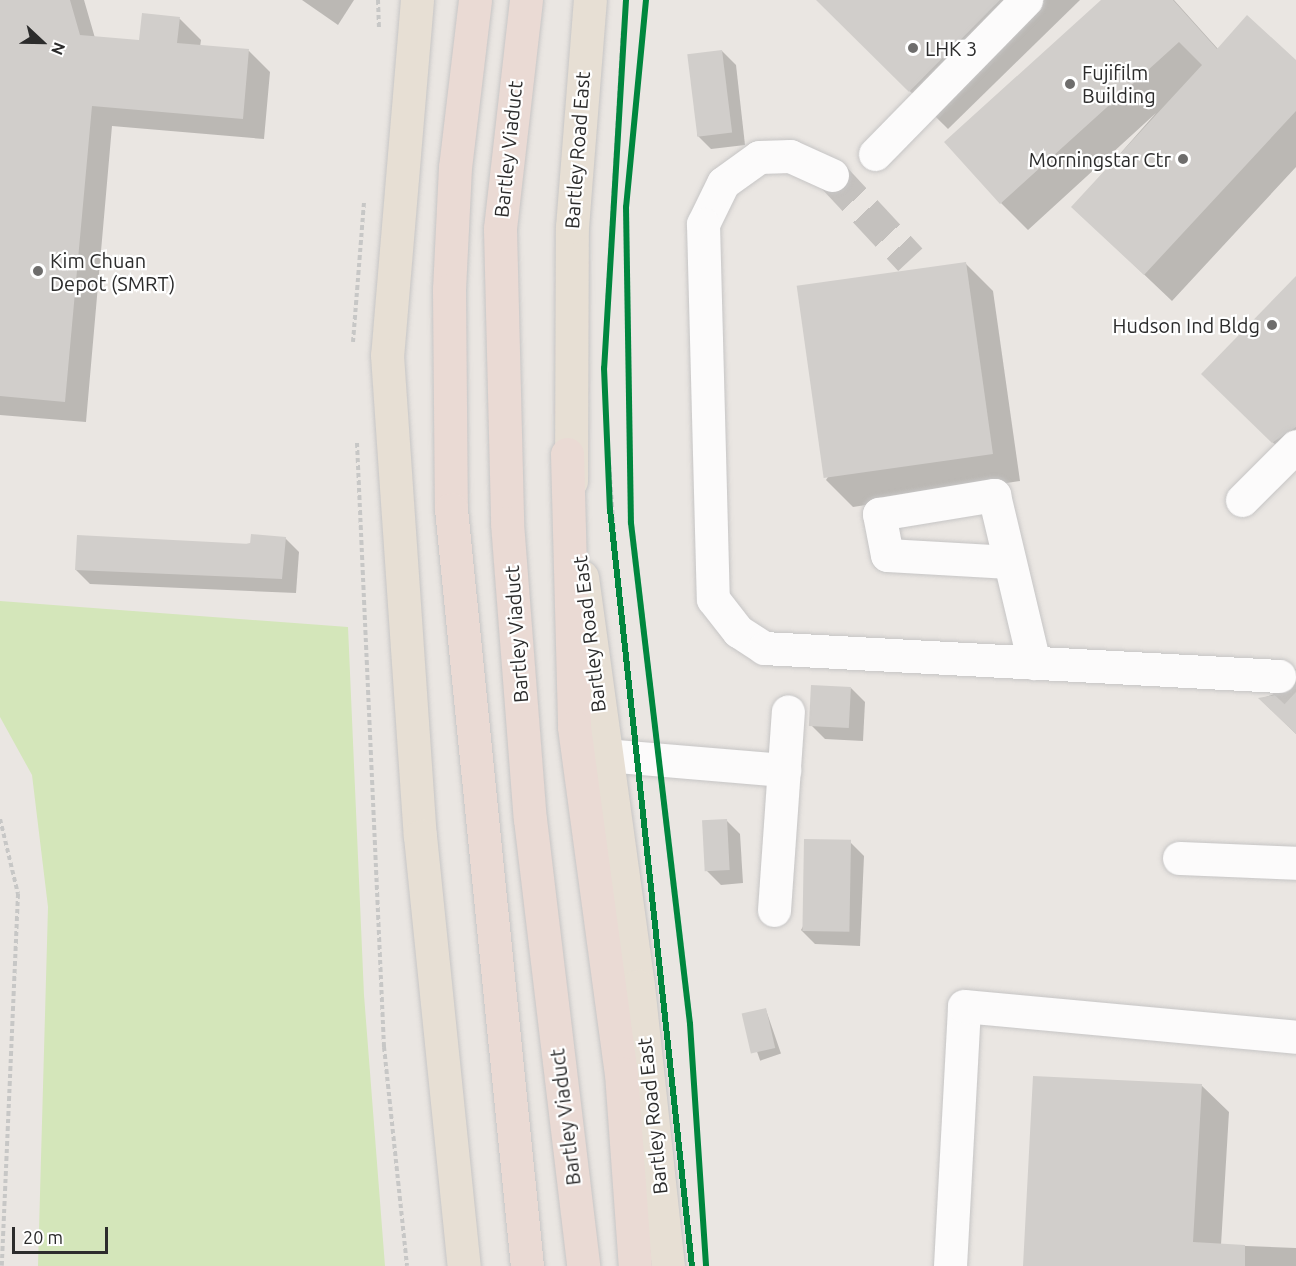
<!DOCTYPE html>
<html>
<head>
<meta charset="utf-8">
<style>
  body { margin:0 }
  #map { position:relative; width:1296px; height:1266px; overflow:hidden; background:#eae6e2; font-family:Ubuntu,sans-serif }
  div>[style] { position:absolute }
  .green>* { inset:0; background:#d4e6ba }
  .shadow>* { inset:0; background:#0003; transform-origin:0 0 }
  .building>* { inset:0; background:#d1cecb; transform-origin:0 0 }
  .minor-tunnel>* { height:33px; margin-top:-16.5px; transform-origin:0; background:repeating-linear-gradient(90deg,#c4c1be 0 33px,transparent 0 49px) }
  .path>* { height:4px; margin-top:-2px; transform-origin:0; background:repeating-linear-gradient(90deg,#c7c7c6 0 4.5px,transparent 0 7.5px) }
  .roads { filter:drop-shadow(0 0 2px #c6c5c5) drop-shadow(0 0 2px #c6c5c5) }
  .minor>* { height:33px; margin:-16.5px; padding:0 16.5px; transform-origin:16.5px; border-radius:16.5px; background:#fcfbfb }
  .major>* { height:33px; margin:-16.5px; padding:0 16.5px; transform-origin:16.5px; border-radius:16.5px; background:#e7dfd4 }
  .highway>* { height:33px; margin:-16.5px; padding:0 16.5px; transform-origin:16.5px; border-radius:16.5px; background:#eadad4 }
  .cycleway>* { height:6px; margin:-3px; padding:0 3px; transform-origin:3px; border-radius:3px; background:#00873e }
  .dots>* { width:16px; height:16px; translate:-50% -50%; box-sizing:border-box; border:3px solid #fff; border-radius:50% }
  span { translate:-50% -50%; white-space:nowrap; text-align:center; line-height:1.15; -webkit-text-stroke:4.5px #fff; paint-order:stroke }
  .poi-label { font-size:20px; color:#2c2c2c }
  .left { translate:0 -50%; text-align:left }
  .right { translate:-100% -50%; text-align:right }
  .street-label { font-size:20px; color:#2c2c2c }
  .north { position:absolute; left:12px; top:12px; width:60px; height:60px; -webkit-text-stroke:4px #fff; paint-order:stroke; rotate:112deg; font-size:16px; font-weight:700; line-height:24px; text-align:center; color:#2c2c2c }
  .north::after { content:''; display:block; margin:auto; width:21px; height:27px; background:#2c2c2c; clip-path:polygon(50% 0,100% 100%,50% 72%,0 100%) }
  .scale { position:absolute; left:12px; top:1227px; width:96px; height:27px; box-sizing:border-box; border:3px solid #2c2c2c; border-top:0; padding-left:8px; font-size:18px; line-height:21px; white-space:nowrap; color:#2c2c2c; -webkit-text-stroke:4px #fff; paint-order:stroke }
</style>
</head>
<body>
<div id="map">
  <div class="green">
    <div style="clip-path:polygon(0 601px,348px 627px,364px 995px,385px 1266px,38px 1266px,48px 907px,32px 775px,0 717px)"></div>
  </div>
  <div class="shadow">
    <div style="clip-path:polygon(0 0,84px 0,95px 38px,140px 42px,143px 15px,180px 19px,201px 40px,200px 47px,249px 51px,270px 72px,264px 139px,112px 126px,86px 422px,0 415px)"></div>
    <div style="clip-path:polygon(302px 0,354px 0,338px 25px)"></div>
    <div style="clip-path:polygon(818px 0,1080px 0,948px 129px)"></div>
    <div style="clip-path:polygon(1104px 0,1174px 0,1218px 49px,1296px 62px,1296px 167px,1172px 301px,1073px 207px,1156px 113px,1028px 230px,1001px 203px)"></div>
    <div style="clip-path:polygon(722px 51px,736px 65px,745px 145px,711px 149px,697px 135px)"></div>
    <div style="clip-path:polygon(965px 263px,993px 291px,1020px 481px,853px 507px,826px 480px)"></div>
    <div style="clip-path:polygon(1296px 278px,1296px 465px,1203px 374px)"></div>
    <div style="clip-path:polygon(285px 538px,299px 552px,296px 593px,90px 584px,76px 570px)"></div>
    <div style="clip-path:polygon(1296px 686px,1296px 734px,1260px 699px)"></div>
    <div style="clip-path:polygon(851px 688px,865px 702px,863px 741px,825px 739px,811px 725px)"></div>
    <div style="clip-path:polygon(726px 820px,740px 834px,743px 883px,721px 885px,707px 871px)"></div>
    <div style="clip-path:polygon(850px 842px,864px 856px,860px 946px,815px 944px,801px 930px)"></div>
    <div style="left:766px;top:1010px;width:46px;height:22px;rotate:71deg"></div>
    <div style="clip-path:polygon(1201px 1085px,1229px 1112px,1221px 1245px,1296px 1248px,1296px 1266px,1024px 1266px)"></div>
  </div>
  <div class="building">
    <div style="clip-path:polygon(0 0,70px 0,80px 35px,139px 40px,142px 13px,180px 17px,177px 43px,249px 49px,243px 119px,92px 106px,65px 402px,0 396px)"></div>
    <div style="clip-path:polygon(816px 0,1000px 0,909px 92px)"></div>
    <div style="clip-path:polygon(1101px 0,1173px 0,1217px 49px,1247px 15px,1296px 60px,1296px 111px,1144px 275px,1071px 207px,1202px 65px,1179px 42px,1000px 204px,944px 142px)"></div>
    <div style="left:722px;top:50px;width:83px;height:35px;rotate:83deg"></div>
    <div style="left:966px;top:262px;width:194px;height:171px;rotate:82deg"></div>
    <div style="clip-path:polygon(1296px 276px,1296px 427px,1272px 443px,1201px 374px)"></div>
    <div style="clip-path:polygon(251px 534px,286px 537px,282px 579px,75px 570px,77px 535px,250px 544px)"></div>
    <div style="clip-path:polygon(1296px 683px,1296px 734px,1258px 698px,1287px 693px)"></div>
    <div style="left:811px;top:685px;width:40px;height:41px;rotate:3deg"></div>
    <div style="left:727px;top:819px;width:51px;height:25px;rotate:87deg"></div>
    <div style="left:804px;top:839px;width:47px;height:92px;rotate:1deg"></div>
    <div style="left:766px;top:1008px;width:41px;height:25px;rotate:77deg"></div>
    <div style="clip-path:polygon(1033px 1076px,1202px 1084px,1193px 1242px,1245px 1245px,1245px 1266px,1023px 1266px)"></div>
  </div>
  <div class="minor-tunnel">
    <div style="left:832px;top:175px;width:115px;rotate:47.1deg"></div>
    <div style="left:1279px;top:676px;width:23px;rotate:43deg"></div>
  </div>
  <div class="path">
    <div style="left:378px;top:0;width:29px;rotate:88deg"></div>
    <div style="left:607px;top:305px;width:274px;rotate:-86.7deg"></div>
    <div style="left:353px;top:342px;width:141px;rotate:-85.5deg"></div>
    <div style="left:607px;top:435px;width:139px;rotate:85.9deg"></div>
    <div style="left:357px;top:443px;width:605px;rotate:87.44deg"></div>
    <div style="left:384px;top:1047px;width:220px;rotate:84deg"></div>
    <div style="left:0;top:819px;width:77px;rotate:76.5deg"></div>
    <div style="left:18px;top:894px;width:372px;rotate:92.5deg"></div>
  </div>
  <div class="roads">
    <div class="minor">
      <div style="left:875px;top:154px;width:216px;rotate:-45.6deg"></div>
      <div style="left:832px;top:175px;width:46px;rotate:-155.7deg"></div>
      <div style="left:790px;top:156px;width:31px;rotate:178deg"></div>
      <div style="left:759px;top:157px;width:44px;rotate:144.2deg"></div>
      <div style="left:723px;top:183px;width:46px;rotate:116deg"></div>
      <div style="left:703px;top:224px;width:375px;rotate:88.5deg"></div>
      <div style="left:713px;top:599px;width:41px;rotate:52deg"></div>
      <div style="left:738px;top:631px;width:31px;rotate:33deg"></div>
      <div style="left:764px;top:648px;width:516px;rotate:3.11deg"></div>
      <div style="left:1242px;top:500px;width:76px;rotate:-45deg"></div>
      <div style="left:1009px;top:562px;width:122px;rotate:-176.7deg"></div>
      <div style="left:887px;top:555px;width:42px;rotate:-101deg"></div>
      <div style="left:879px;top:514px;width:117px;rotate:-9.4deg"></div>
      <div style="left:994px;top:495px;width:173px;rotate:76.6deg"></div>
      <div style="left:605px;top:755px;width:180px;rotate:4.8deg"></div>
      <div style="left:1179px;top:858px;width:117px;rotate:2.4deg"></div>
      <div style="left:774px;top:910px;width:199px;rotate:-86deg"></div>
      <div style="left:950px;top:1266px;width:260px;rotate:-86.9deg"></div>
      <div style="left:964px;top:1006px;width:333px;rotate:5.3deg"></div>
    </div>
    <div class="major">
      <div style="left:417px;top:0;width:356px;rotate:94.8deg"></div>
      <div style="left:387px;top:355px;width:482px;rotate:86.1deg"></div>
      <div style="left:420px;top:836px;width:432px;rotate:84.2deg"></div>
      <div style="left:571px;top:481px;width:254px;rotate:-89.8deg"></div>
      <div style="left:572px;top:227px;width:228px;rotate:-85.5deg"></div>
      <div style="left:582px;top:577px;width:413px;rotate:82.2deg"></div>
      <div style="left:638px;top:986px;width:282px;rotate:83.9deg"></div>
    </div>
    <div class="highway">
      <div style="left:475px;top:0;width:168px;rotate:96.8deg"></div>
      <div style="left:455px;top:167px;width:123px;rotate:92.8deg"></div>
      <div style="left:449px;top:290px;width:219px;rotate:89.5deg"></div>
      <div style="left:451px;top:509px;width:761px;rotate:84.27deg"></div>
      <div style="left:526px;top:0;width:230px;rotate:96.5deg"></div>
      <div style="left:500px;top:229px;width:294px;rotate:88.6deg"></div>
      <div style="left:507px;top:523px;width:297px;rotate:85.6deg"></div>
      <div style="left:530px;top:819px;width:450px;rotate:83.2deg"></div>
      <div style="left:567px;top:454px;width:273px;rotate:88.5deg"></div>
      <div style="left:574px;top:727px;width:349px;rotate:82.3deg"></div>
      <div style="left:621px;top:1073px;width:194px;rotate:85.9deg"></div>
    </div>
  </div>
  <div class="cycleway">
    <div style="left:626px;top:0;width:369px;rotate:93.4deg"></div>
    <div style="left:604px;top:368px;width:141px;rotate:87.6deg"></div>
    <div style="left:610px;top:509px;width:761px;rotate:83.82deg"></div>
    <div style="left:646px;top:0;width:208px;rotate:95.5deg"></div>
    <div style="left:626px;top:207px;width:316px;rotate:89.1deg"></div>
    <div style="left:631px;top:523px;width:504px;rotate:83.28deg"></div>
    <div style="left:690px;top:1024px;width:243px;rotate:86.2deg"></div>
  </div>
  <div class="dots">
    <div style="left:913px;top:48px;background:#6e6d6c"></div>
    <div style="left:1070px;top:84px;background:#6e6d6c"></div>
    <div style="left:1183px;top:159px;background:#6e6d6c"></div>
    <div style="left:38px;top:271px;background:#6e6d6c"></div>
    <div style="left:1272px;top:325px;background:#6e6d6c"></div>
  </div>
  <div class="poi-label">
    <span class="left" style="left:925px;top:48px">LHK 3</span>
    <span class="left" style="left:1082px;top:84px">Fujifilm<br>Building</span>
    <span class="right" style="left:1171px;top:159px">Morningstar Ctr</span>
    <span class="left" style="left:50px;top:272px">Kim Chuan<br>Depot (SMRT)</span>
    <span class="right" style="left:1260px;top:325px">Hudson Ind Bldg</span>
  </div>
  <div class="street-label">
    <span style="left:508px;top:149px;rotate:-84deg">Bartley Viaduct</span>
    <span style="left:577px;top:150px;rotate:-86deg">Bartley Road East</span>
    <span style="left:516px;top:634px;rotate:-94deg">Bartley Viaduct</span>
    <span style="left:589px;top:634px;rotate:-97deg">Bartley Road East</span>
    <span style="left:652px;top:1116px;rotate:-96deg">Bartley Road East</span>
    <span style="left:565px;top:1117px;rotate:-97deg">Bartley Viaduct</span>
  </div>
  <div class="north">N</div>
  <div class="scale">20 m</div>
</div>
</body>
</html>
